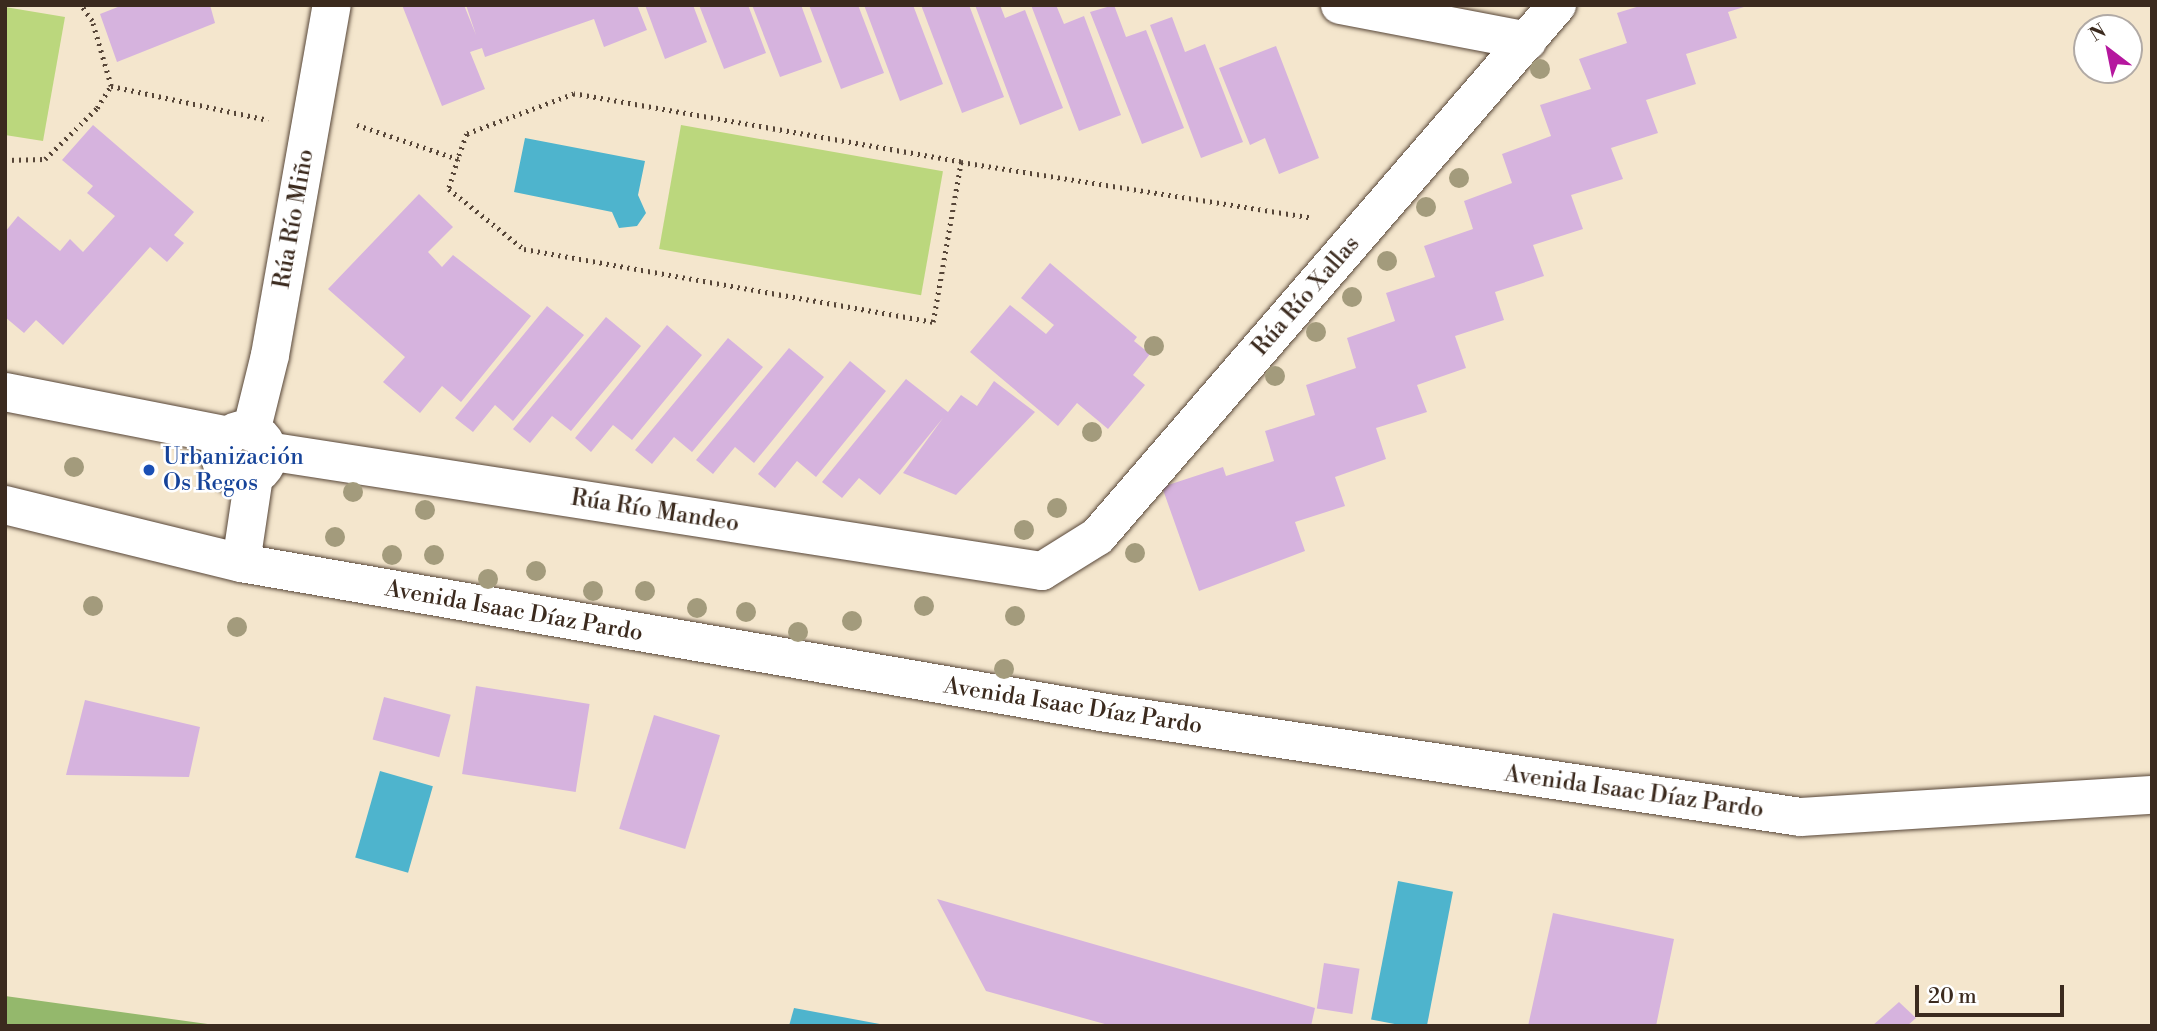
<!DOCTYPE html>
<html>
<head>
<meta charset="utf-8">
<style>
  body { margin:0 }
  #map { position:relative; width:2157px; height:1031px; overflow:hidden; background:#f4e6cd; font-family:"Libre Bodoni",serif }
  div>[style] { position:absolute }
  .green>* { inset:0; background:#bbd77d; transform-origin:0 0 }
  .forest>* { inset:0; background:#94b86c }
  .water>* { inset:0; background:#4eb4cd; transform-origin:0 0 }
  .building>* { inset:0; background:#d6b3de; transform-origin:0 0 }
  .path>* { height:4.5px; margin-top:-2.25px; transform-origin:0; background:repeating-linear-gradient(90deg,#574638 0 2px,transparent 0 7px) }
  .roads { filter:drop-shadow(0 0 2px #574638) drop-shadow(0 0 2px #574638) }
  .minor>* { height:38px; margin:-19px; padding:0 19px; transform-origin:19px; border-radius:19px; background:#fff }
  .minor>.ring { margin:-19px; padding:0; box-sizing:content-box; background:none; border:38px solid #fff; border-radius:50% }
  .tertiary>* { height:38px; margin:-19px; padding:0 19px; transform-origin:19px; border-radius:19px; background:#fff }
  .trees>* { width:20px; height:20px; margin:-10px; border-radius:50%; background:#a39b7c }
  .dots>* { width:19px; height:19px; translate:-50% -50%; box-sizing:border-box; border:4px solid #fff; border-radius:50% }
  span { translate:-50% -50%; white-space:nowrap; text-align:center; line-height:1.15; -webkit-text-stroke:5px #fff; paint-order:stroke }
  .street-label { font-size:23px; color:#3b2a1e }
  .transit-label { font-size:23px; color:#164399 }
  .left { translate:0 -50%; text-align:left }
  .frame { position:absolute; inset:0; border:7px solid #3b2a1e; pointer-events:none }
  .north { position:absolute; left:2073px; top:14px; width:70px; height:70px; box-sizing:border-box; background:#fff; border:2px solid #b1aaa5; border-radius:50%; rotate:328deg; font-size:19px; font-weight:700; line-height:28px; text-align:center; color:#3b2a1e }
  .north::after { content:''; display:block; margin:auto; width:24px; height:32px; background:#b5179e; clip-path:polygon(50% 0,100% 100%,50% 72%,0 100%) }
  .scale { position:absolute; left:1915px; top:985px; width:149px; height:32px; box-sizing:border-box; border:4px solid #3b2a1e; border-top:0; padding-left:9px; font-size:21px; line-height:24px; white-space:nowrap; color:#3b2a1e; -webkit-text-stroke:5px #fff; paint-order:stroke }
</style>
</head>
<body>
<div id="map">
  <div class="green">
    <div style="clip-path:polygon(5px 7px,65px 17px,43px 141px,5px 135px)"></div>
    <div style="left:681px;top:125px;width:266px;height:126px;rotate:10deg"></div>
  </div>
  <div class="forest">
    <div style="clip-path:polygon(5px 996px,222px 1026px,5px 1026px)"></div>
  </div>
  <div class="water">
    <div style="clip-path:polygon(525px 138px,645px 161px,638px 195px,646px 213px,637px 226px,619px 228px,612px 212px,514px 192px)"></div>
    <div style="left:380px;top:771px;width:55px;height:90px;rotate:16deg"></div>
    <div style="left:1398px;top:881px;width:56px;height:141px;rotate:11deg"></div>
    <div style="clip-path:polygon(794px 1008px,885px 1025px,789px 1026px)"></div>
  </div>
  <div class="building">
    <div style="clip-path:polygon(123px 5px,210px 5px,215px 23px,117px 62px,100px 14px)"></div>
    <div style="clip-path:polygon(402px 5px,464px 5px,476px 35px,466px 5px,637px 5px,647px 30px,604px 47px,594px 19px,485px 57px,482px 48px,470px 52px,485px 89px,442px 106px)"></div>
    <div style="clip-path:polygon(645px 5px,693px 5px,707px 42px,665px 59px)"></div>
    <div style="clip-path:polygon(699px 5px,748px 5px,766px 53px,724px 69px)"></div>
    <div style="clip-path:polygon(752px 5px,801px 5px,822px 62px,780px 77px)"></div>
    <div style="clip-path:polygon(809px 5px,858px 5px,884px 73px,841px 89px)"></div>
    <div style="clip-path:polygon(864px 5px,913px 5px,943px 84px,900px 101px)"></div>
    <div style="clip-path:polygon(921px 5px,969px 5px,1004px 97px,962px 113px)"></div>
    <div style="clip-path:polygon(975px 5px,1000px 5px,1005px 18px,1025px 10px,1063px 108px,1020px 125px)"></div>
    <div style="clip-path:polygon(1031px 5px,1056px 5px,1064px 24px,1084px 16px,1121px 115px,1079px 131px)"></div>
    <div style="clip-path:polygon(1114px 5px,1126px 37px,1146px 30px,1184px 128px,1142px 144px,1090px 12px)"></div>
    <div style="clip-path:polygon(1643px 5px,1747px 6px,1728px 12px,1737px 38px,1686px 54px,1696px 84px,1646px 100px,1658px 133px,1611px 148px,1623px 179px,1571px 195px,1583px 229px,1533px 245px,1544px 276px,1495px 292px,1504px 320px,1455px 336px,1466px 368px,1417px 385px,1427px 412px,1376px 428px,1386px 459px,1335px 477px,1345px 506px,1295px 522px,1305px 551px,1199px 591px,1162px 487px,1223px 467px,1226px 476px,1274px 461px,1265px 431px,1315px 415px,1306px 385px,1356px 368px,1347px 338px,1395px 321px,1386px 293px,1435px 277px,1424px 246px,1473px 229px,1464px 201px,1512px 183px,1502px 154px,1551px 136px,1540px 105px,1591px 89px,1579px 59px,1627px 43px,1617px 13px)"></div>
    <div style="clip-path:polygon(1172px 17px,1185px 52px,1205px 44px,1243px 142px,1201px 158px,1150px 25px)"></div>
    <div style="clip-path:polygon(1276px 46px,1319px 158px,1279px 174px,1265px 138px,1250px 145px,1219px 68px)"></div>
    <div style="clip-path:polygon(93px 125px,194px 212px,174px 235px,184px 243px,167px 262px,150px 247px,63px 345px,36px 320px,24px 333px,5px 317px,5px 232px,18px 216px,60px 251px,70px 239px,83px 252px,115px 216px,87px 193px,93px 186px,62px 160px)"></div>
    <div style="clip-path:polygon(419px 194px,453px 227px,428px 252px,442px 267px,453px 255px,531px 316px,461px 402px,442px 386px,420px 413px,383px 382px,405px 357px,328px 289px)"></div>
    <div style="clip-path:polygon(1050px 263px,1137px 337px,1134px 341px,1150px 354px,1133px 375px,1145px 385px,1108px 429px,1077px 403px,1058px 426px,970px 352px,1010px 305px,1046px 334px,1054px 325px,1021px 298px)"></div>
    <div style="clip-path:polygon(547px 306px,584px 335px,513px 421px,495px 405px,473px 432px,455px 418px)"></div>
    <div style="clip-path:polygon(606px 317px,641px 346px,571px 431px,552px 416px,530px 443px,513px 429px)"></div>
    <div style="clip-path:polygon(667px 325px,702px 355px,632px 440px,613px 425px,591px 452px,575px 438px)"></div>
    <div style="clip-path:polygon(728px 338px,763px 367px,692px 452px,674px 437px,652px 464px,635px 450px)"></div>
    <div style="clip-path:polygon(789px 348px,824px 377px,754px 463px,735px 447px,713px 474px,696px 460px)"></div>
    <div style="clip-path:polygon(850px 361px,886px 391px,816px 477px,797px 461px,775px 488px,758px 474px)"></div>
    <div style="clip-path:polygon(906px 379px,948px 412px,961px 395px,977px 406px,994px 381px,1035px 412px,956px 495px,903px 473px,943px 418px,880px 495px,859px 478px,842px 498px,822px 482px)"></div>
    <div style="left:476px;top:686px;width:115px;height:89px;rotate:9deg"></div>
    <div style="left:384px;top:697px;width:69px;height:44px;rotate:15deg"></div>
    <div style="clip-path:polygon(85px 700px,200px 727px,189px 777px,66px 775px)"></div>
    <div style="left:654px;top:715px;width:69px;height:119px;rotate:17deg"></div>
    <div style="clip-path:polygon(937px 899px,1315px 1008px,1311px 1026px,1112px 1026px,986px 991px)"></div>
    <div style="clip-path:polygon(1553px 913px,1674px 939px,1656px 1026px,1528px 1026px)"></div>
    <div style="left:1324px;top:963px;width:36px;height:46px;rotate:9deg"></div>
    <div style="clip-path:polygon(1899px 1002px,1916px 1018px,1907px 1026px,1872px 1026px)"></div>
  </div>
  <div class="path">
    <div style="left:111px;top:86px;width:161px;rotate:12.2deg"></div>
    <div style="left:357px;top:125px;width:107px;rotate:18.6deg"></div>
    <div style="left:458px;top:159px;width:31px;rotate:107deg"></div>
    <div style="left:449px;top:189px;width:96px;rotate:38.7deg"></div>
    <div style="left:524px;top:249px;width:415px;rotate:10.1deg"></div>
    <div style="left:933px;top:322px;width:162px;rotate:-80.1deg"></div>
    <div style="left:961px;top:162px;width:393px;rotate:-170deg"></div>
    <div style="left:574px;top:94px;width:114px;rotate:159.5deg"></div>
    <div style="left:467px;top:134px;width:27px;rotate:110deg"></div>
    <div style="left:5px;top:160px;width:40px;rotate:-1.4deg"></div>
    <div style="left:45px;top:159px;width:73px;rotate:-44.4deg"></div>
    <div style="left:97px;top:108px;width:26px;rotate:-58deg"></div>
    <div style="left:111px;top:86px;width:68px;rotate:-106.3deg"></div>
    <div style="left:92px;top:21px;width:19px;rotate:-125deg"></div>
    <div style="left:961px;top:162px;width:356px;rotate:9deg"></div>
  </div>
  <div class="roads">
    <div class="minor">
      <div style="left:1340px;top:5px;width:191px;rotate:10.8deg"></div>
      <div style="left:5px;top:392px;width:228px;rotate:11.1deg"></div>
      <div class="ring" style="left:220px;top:430px;width:10px;height:10px"></div>
      <div style="left:251px;top:432px;width:79px;rotate:-76.1deg"></div>
      <div style="left:270px;top:355px;width:355px;rotate:-80deg"></div>
      <div style="left:267px;top:451px;width:784px;rotate:8.8deg"></div>
      <div style="left:1042px;top:571px;width:66px;rotate:-32deg"></div>
      <div style="left:1098px;top:536px;width:702px;rotate:-49.16deg"></div>
      <div style="left:241px;top:563px;width:88px;rotate:-81.5deg"></div>
    </div>
    <div class="tertiary">
      <div style="left:5px;top:505px;width:243px;rotate:13.8deg"></div>
      <div style="left:241px;top:563px;width:879px;rotate:9.83deg"></div>
      <div style="left:1107px;top:713px;width:701px;rotate:8.53deg"></div>
      <div style="left:1800px;top:817px;width:353px;rotate:-3.6deg"></div>
    </div>
  </div>
  <div class="trees">
    <div style="left:1540px;top:69px"></div>
    <div style="left:1459px;top:178px"></div>
    <div style="left:1426px;top:207px"></div>
    <div style="left:1387px;top:261px"></div>
    <div style="left:1352px;top:297px"></div>
    <div style="left:1316px;top:332px"></div>
    <div style="left:1154px;top:346px"></div>
    <div style="left:1275px;top:376px"></div>
    <div style="left:1092px;top:432px"></div>
    <div style="left:74px;top:467px"></div>
    <div style="left:353px;top:492px"></div>
    <div style="left:1057px;top:508px"></div>
    <div style="left:425px;top:510px"></div>
    <div style="left:1024px;top:530px"></div>
    <div style="left:335px;top:537px"></div>
    <div style="left:1135px;top:553px"></div>
    <div style="left:392px;top:555px"></div>
    <div style="left:434px;top:555px"></div>
    <div style="left:536px;top:571px"></div>
    <div style="left:488px;top:579px"></div>
    <div style="left:593px;top:591px"></div>
    <div style="left:645px;top:591px"></div>
    <div style="left:93px;top:606px"></div>
    <div style="left:924px;top:606px"></div>
    <div style="left:697px;top:608px"></div>
    <div style="left:746px;top:612px"></div>
    <div style="left:1015px;top:616px"></div>
    <div style="left:852px;top:621px"></div>
    <div style="left:237px;top:627px"></div>
    <div style="left:798px;top:632px"></div>
    <div style="left:1004px;top:669px"></div>
  </div>
  <div class="dots">
    <div style="left:149px;top:470px;background:#1a4fb4"></div>
  </div>
  <div class="street-label">
    <span style="left:294px;top:219px;rotate:-80deg">Rúa Río Miño</span>
    <span style="left:1306px;top:296px;rotate:-49deg">Rúa Río Xallas</span>
    <span style="left:655px;top:511px;rotate:9deg">Rúa Río Mandeo</span>
    <span style="left:514px;top:611px;rotate:10deg">Avenida Isaac Díaz Pardo</span>
    <span style="left:1073px;top:706px;rotate:9deg">Avenida Isaac Díaz Pardo</span>
    <span style="left:1634px;top:792px;rotate:8deg">Avenida Isaac Díaz Pardo</span>
  </div>
  <div class="transit-label">
    <span class="left" style="left:163px;top:470px">Urbanización<br>Os Regos</span>
  </div>
  <div class="frame"></div>
  <div class="north">N</div>
  <div class="scale">20 m</div>
</div>
</body>
</html>
